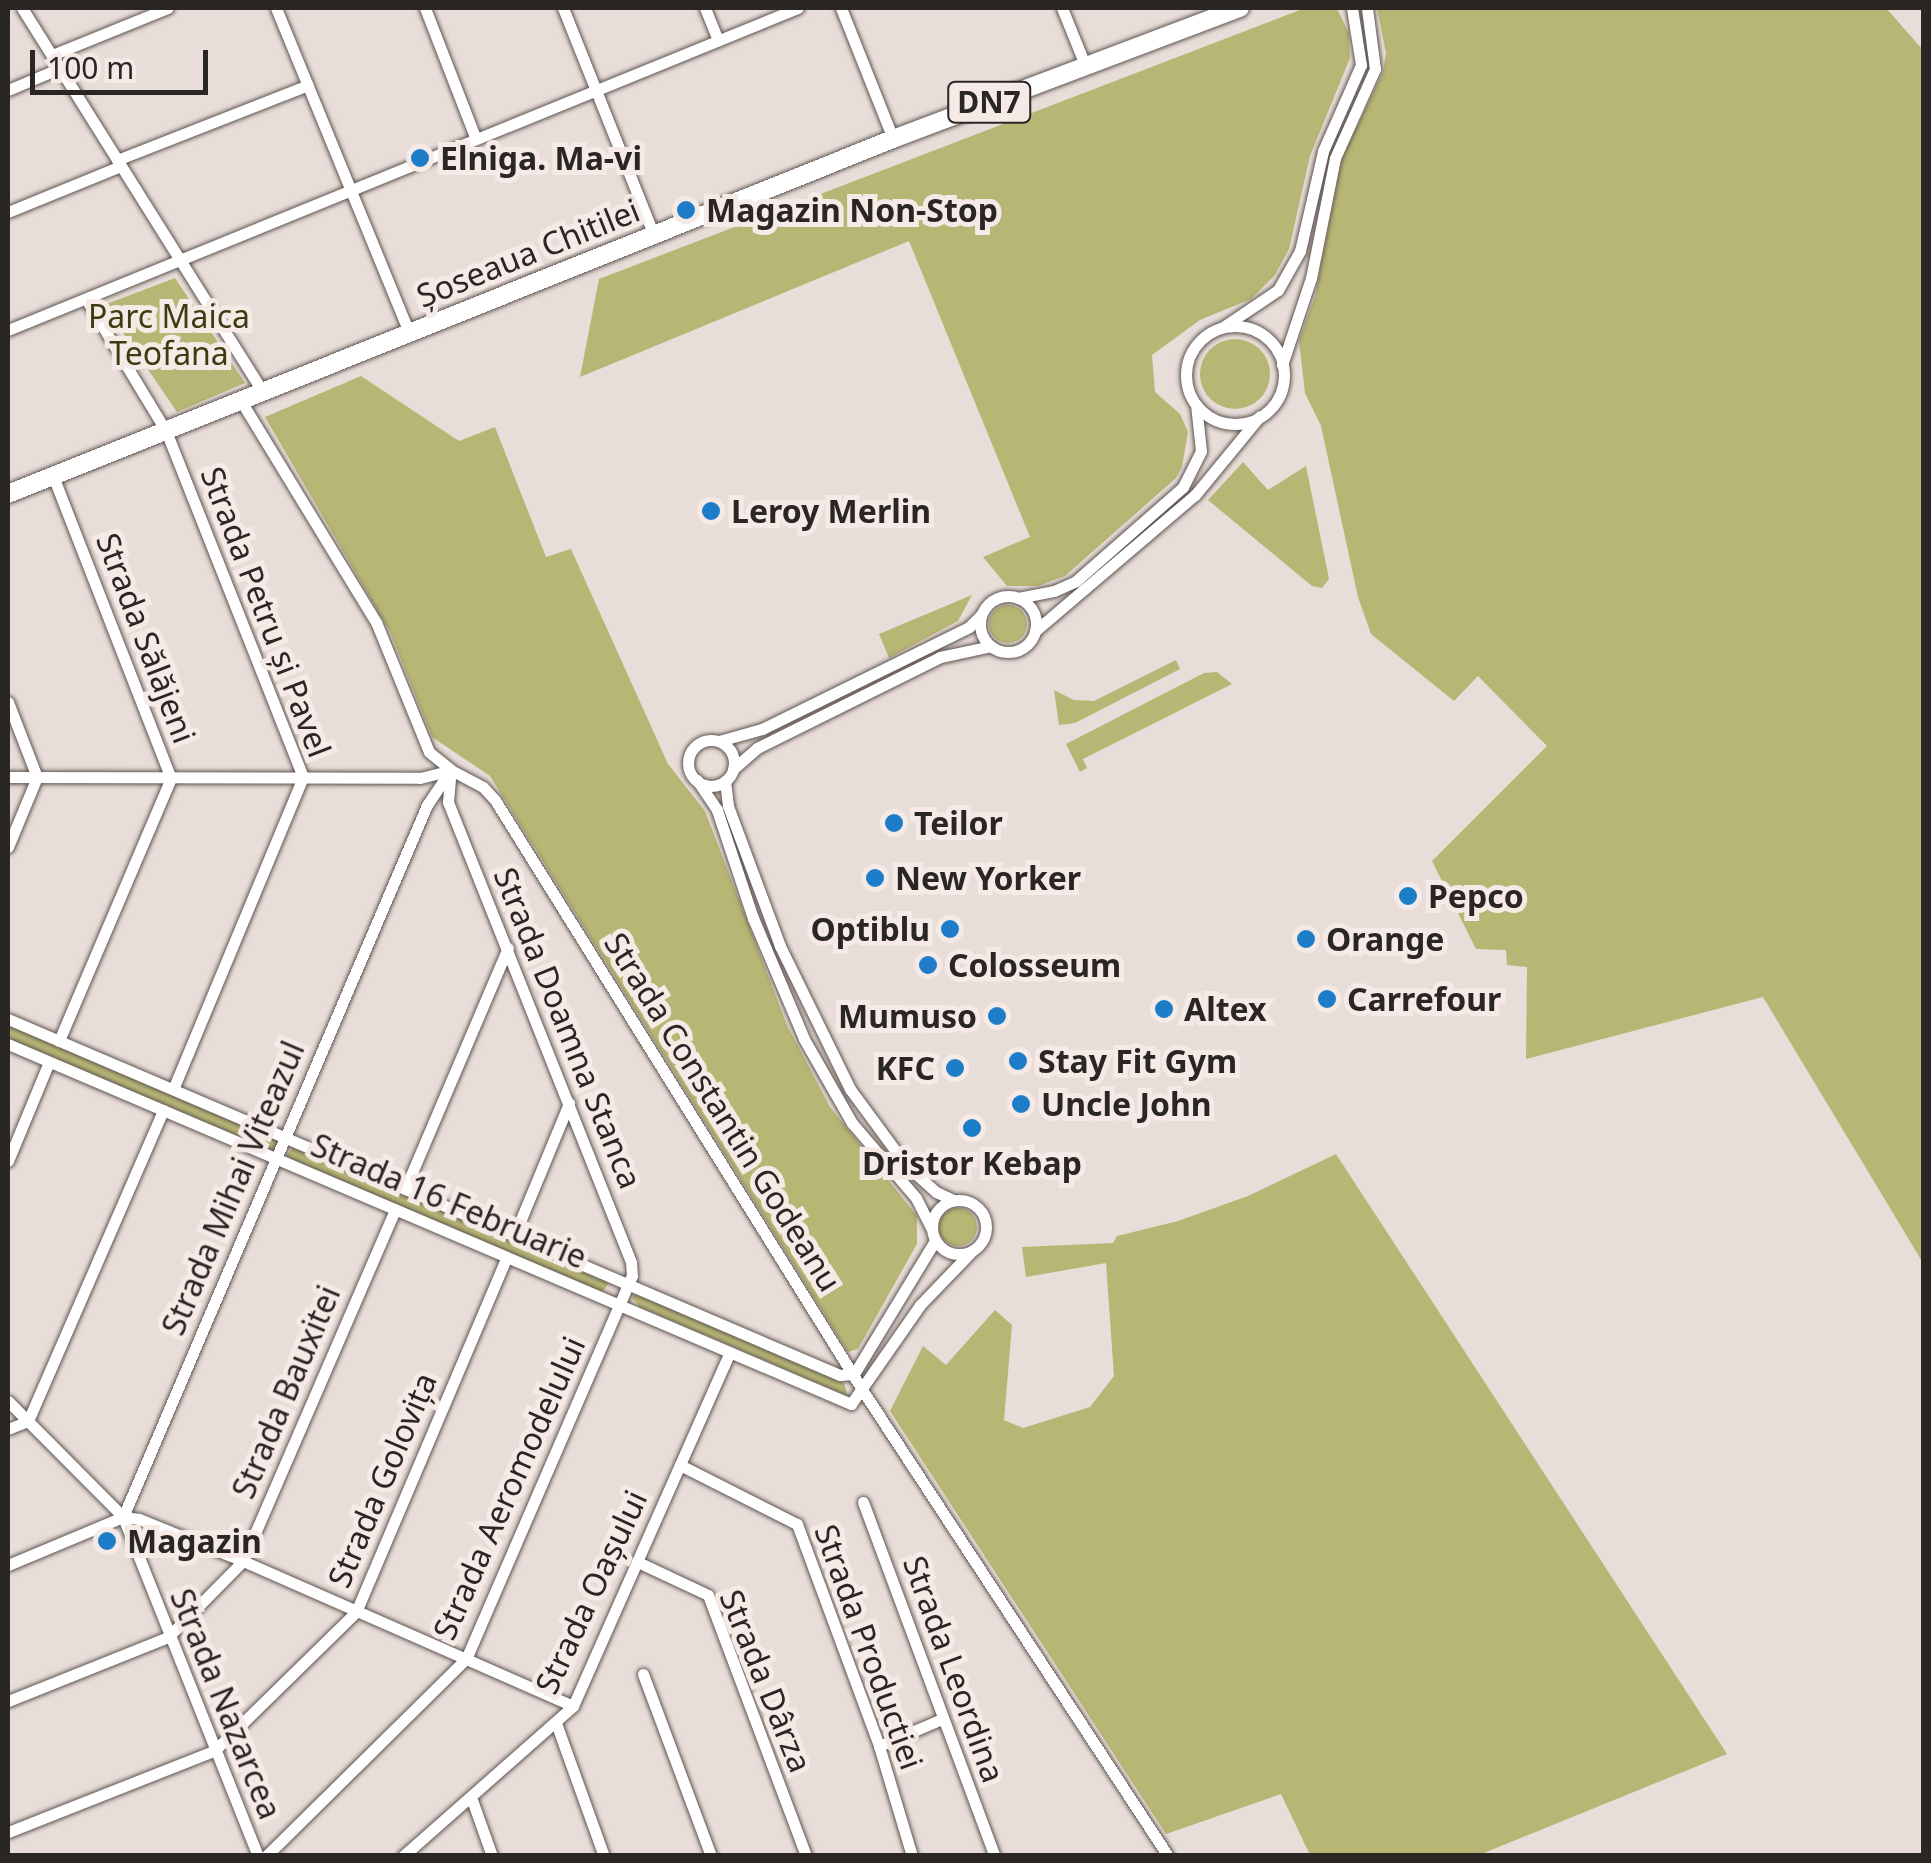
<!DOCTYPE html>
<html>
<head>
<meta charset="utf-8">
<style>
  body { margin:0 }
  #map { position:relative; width:1931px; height:1863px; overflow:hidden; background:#e8ddd8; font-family:"Noto Sans",sans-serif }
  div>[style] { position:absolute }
  .green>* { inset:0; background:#b7b674; transform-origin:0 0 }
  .round { border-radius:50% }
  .roads { filter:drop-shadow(0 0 2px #5e5450) drop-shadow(0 0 2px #5e5450) }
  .minor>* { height:11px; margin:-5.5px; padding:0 5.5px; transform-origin:5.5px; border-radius:5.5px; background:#fff }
  .minor>.ring { margin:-5.5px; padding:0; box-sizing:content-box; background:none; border:11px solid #fff; border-radius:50% }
  .primary>* { height:18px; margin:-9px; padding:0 9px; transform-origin:9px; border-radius:9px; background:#fff }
  .dots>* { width:28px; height:28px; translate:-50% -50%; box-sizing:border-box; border:5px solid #f5eae5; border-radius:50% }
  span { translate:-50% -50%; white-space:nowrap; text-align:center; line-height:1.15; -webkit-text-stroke:10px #f5eae5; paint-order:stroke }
  .shield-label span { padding:2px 8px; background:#f5eae5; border:2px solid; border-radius:8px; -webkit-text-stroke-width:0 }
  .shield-label { font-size:30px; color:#2a2624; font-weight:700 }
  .poi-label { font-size:32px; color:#2a2624; font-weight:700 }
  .left { translate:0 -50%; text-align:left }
  .right { translate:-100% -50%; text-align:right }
  .street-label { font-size:32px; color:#2a2624 }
  .park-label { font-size:32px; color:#3d3c11 }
  .frame { position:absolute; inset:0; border:10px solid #2a2624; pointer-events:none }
  .scale { position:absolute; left:30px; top:50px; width:178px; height:45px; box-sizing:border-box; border:5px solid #2a2624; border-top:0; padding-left:12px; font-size:30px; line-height:35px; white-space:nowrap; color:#2a2624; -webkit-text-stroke:8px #f5eae5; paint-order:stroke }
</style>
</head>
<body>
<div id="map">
  <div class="green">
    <div style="clip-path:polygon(1305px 8px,1337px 8px,1349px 34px,1350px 58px,1310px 156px,1289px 249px,1275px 275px,1251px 299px,1200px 320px,1152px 355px,1155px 392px,1180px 414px,1188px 432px,1182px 467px,1176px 478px,1065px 576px,1038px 586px,1007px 586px,983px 557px,1030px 537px,909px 241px,580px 377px,599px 279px)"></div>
    <div style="clip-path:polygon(1377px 8px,1886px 8px,1923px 50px,1923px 1263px,1763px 997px,1526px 1059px,1527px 967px,1507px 965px,1506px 950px,1476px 949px,1432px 861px,1547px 746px,1478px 676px,1454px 701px,1371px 634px,1358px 597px,1321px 426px,1305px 393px,1299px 341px,1315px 296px,1342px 158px,1383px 72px,1386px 53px)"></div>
    <div style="clip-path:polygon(175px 278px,245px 383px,177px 412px,104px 305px)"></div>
    <div class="round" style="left:1200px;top:339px;width:70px;height:70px"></div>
    <div style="clip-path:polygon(361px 376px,459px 441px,495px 427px,546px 557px,571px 549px,668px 764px,705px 811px,787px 1025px,830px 1107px,917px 1216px,917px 1244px,858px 1349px,848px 1352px,490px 776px,432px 737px,390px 632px,265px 417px)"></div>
    <div style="clip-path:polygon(1243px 462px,1268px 490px,1306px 466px,1329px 579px,1322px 588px,1312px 586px,1208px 500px)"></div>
    <div style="clip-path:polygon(972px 595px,958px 621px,889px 658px,879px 634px)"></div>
    <div class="round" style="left:989px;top:605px;width:38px;height:38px"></div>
    <div style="clip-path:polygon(1176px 660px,1180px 669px,1075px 723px,1059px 725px,1054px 690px,1074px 700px,1094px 701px)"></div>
    <div style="clip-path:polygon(1217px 672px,1232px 684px,1083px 759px,1087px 768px,1080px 772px,1066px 744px,1204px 673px)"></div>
    <div style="left:8px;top:1021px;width:295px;height:16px;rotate:23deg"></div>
    <div style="clip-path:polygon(293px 1147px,604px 1278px,608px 1284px,602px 1293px,293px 1161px,287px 1155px)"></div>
    <div style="clip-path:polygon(1336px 1154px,1727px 1754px,1479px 1855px,1310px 1855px,1281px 1794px,1166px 1834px,890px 1411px,923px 1346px,946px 1365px,995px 1310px,1012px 1325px,1004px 1420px,1023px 1428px,1090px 1407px,1114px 1376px,1106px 1263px,1026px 1277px,1022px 1247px,1113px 1243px,1117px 1236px,1178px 1221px,1248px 1196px)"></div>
    <div class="round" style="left:939px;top:1208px;width:38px;height:38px"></div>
    <div style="clip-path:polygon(636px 1293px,844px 1383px,848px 1396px,640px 1307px,632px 1298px)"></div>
  </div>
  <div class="roads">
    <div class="minor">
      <div style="left:22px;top:8px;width:453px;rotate:57.9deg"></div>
      <div style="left:276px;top:8px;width:351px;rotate:67.7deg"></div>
      <div style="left:425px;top:8px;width:138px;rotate:68.8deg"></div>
      <div style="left:563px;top:8px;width:245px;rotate:68.2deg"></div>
      <div style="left:705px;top:8px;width:35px;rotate:68deg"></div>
      <div style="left:841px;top:8px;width:141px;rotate:68.3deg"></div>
      <div style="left:1062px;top:8px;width:61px;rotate:68deg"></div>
      <div style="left:52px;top:55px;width:125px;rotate:-22.1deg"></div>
      <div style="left:8px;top:90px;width:56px;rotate:-22.9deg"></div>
      <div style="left:117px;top:160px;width:205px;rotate:-21.4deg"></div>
      <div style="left:8px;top:212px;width:122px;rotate:-22.2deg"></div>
      <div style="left:86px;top:299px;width:154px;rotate:58.8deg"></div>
      <div style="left:166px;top:431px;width:372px;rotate:68.4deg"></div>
      <div style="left:303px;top:777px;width:338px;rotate:112.6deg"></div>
      <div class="ring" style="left:1186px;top:326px;width:87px;height:87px"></div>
      <div style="left:1223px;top:327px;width:66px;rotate:-33.9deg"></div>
      <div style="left:1278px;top:290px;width:45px;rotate:-60.6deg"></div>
      <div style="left:1300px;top:251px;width:103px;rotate:-77deg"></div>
      <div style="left:1323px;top:151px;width:94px;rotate:-66.2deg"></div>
      <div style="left:1361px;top:65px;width:58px;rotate:-99deg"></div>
      <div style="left:8px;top:330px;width:853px;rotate:-22.18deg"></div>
      <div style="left:1282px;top:365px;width:92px;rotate:-71.6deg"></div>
      <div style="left:1311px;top:278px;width:122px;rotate:-78.7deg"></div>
      <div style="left:1335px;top:158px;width:98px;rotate:-65.8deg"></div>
      <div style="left:1375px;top:69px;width:62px;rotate:-97.5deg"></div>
      <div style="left:241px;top:401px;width:259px;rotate:58.6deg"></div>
      <div style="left:376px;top:622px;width:140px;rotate:67.8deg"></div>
      <div style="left:429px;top:752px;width:28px;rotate:39deg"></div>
      <div style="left:451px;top:770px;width:36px;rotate:28deg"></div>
      <div style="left:483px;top:787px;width:18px;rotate:47deg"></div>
      <div style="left:495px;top:800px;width:696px;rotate:58.09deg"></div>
      <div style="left:863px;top:1391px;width:556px;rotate:56.74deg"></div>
      <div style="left:53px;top:476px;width:324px;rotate:68.7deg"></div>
      <div style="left:171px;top:778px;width:286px;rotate:113.1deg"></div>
      <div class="ring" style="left:980px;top:596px;width:45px;height:45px"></div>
      <div style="left:1018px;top:598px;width:37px;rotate:-11deg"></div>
      <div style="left:1054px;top:591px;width:24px;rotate:-24deg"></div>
      <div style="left:1076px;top:581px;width:142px;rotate:-41.3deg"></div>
      <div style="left:1183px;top:487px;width:40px;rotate:-63.4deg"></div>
      <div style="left:1201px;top:451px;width:47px;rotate:-96.1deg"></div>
      <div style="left:1035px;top:631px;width:210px;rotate:-40.4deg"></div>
      <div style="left:1195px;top:495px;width:102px;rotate:-50.6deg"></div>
      <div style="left:8px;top:702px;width:80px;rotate:68.9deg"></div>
      <div style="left:37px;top:777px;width:76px;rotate:112.5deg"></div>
      <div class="ring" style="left:688px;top:740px;width:35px;height:35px"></div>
      <div style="left:719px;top:741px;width:45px;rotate:-15.6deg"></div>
      <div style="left:762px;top:729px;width:231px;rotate:-26.2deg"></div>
      <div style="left:969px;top:627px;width:17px;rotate:-45deg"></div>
      <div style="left:733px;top:769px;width:32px;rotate:-41deg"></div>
      <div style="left:757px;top:748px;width:204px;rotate:-26.4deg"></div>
      <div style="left:940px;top:657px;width:52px;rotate:-12.2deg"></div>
      <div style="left:8px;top:777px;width:412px;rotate:0.1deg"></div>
      <div style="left:420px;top:778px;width:32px;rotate:-14deg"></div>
      <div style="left:697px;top:780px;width:36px;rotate:56deg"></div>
      <div style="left:717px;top:810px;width:114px;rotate:71.6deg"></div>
      <div style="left:753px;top:918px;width:131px;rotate:67.1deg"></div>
      <div style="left:804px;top:1039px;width:97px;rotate:60.3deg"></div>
      <div style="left:852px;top:1123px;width:99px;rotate:49.5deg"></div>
      <div style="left:916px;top:1198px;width:34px;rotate:63deg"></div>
      <div style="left:725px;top:781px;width:25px;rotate:83deg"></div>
      <div style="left:728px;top:806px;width:149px;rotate:69.6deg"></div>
      <div style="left:780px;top:946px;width:159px;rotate:63.9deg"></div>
      <div style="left:850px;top:1089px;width:94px;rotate:53.6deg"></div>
      <div style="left:906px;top:1165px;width:40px;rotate:42deg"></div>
      <div style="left:936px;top:1192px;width:19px;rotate:25deg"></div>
      <div style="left:8px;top:1019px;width:905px;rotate:23.17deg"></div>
      <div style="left:840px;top:1375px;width:14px;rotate:-4deg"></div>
      <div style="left:8px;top:1044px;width:917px;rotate:23.12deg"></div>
      <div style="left:851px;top:1404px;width:121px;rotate:-55.1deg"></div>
      <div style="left:920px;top:1305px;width:74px;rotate:-46.1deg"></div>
      <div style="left:8px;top:1161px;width:107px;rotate:-67.5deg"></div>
      <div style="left:405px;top:1189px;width:262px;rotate:-66.9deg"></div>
      <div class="ring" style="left:932px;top:1200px;width:43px;height:43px"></div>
      <div style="left:514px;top:1236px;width:144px;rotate:-67.5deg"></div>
      <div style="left:854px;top:1374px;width:156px;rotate:-58.7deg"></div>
      <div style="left:8px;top:1401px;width:163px;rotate:45.2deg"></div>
      <div style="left:123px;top:1517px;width:16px;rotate:7deg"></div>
      <div style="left:139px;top:1519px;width:112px;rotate:22deg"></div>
      <div style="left:243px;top:1561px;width:360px;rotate:23.7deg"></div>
      <div style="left:8px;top:1429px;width:22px;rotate:-22deg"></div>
      <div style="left:28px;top:1421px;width:339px;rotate:-66.5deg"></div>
      <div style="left:680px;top:1465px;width:131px;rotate:26.8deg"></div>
      <div style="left:797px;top:1524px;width:237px;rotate:69.7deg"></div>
      <div style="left:879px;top:1746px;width:115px;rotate:73.3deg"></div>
      <div style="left:863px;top:1502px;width:378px;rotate:69.6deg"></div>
      <div style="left:123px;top:1517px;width:365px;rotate:68.3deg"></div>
      <div style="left:638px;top:1562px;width:77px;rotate:25.2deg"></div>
      <div style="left:708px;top:1595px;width:279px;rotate:69.4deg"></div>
      <div style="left:8px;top:1565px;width:125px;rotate:-22.7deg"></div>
      <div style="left:123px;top:1517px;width:774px;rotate:-66.88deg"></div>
      <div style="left:427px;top:805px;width:37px;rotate:-56deg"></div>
      <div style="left:643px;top:1674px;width:194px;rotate:69.5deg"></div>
      <div style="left:8px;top:1701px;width:172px;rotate:-21.8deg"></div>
      <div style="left:168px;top:1637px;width:107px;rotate:-45.4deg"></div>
      <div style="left:243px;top:1561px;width:383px;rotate:-66.6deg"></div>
      <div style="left:556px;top:1723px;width:141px;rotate:70.2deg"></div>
      <div style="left:879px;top:1746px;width:69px;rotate:-23.2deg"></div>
      <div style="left:471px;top:1797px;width:63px;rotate:70.4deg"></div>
      <div style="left:8px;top:1832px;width:221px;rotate:-21.5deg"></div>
      <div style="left:214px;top:1751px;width:199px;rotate:-44.4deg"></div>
      <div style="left:356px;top:1612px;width:384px;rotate:-67deg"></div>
      <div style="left:266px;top:1856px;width:281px;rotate:-44.6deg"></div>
      <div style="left:466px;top:1659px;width:417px;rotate:-66.6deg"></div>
      <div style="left:632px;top:1276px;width:14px;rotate:-94deg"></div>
      <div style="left:631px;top:1262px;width:495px;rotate:-111.7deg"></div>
      <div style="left:448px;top:802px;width:32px;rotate:-85deg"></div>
      <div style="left:403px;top:1856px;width:227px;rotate:-41.4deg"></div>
      <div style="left:573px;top:1706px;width:387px;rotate:-66.1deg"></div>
    </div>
    <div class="primary">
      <div style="left:8px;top:494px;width:954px;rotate:-21.86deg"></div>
      <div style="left:893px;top:139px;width:371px;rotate:-20.7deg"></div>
    </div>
  </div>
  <div class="dots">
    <div style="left:420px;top:158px;background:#1e7dc9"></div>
    <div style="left:686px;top:210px;background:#1e7dc9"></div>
    <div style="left:711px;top:511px;background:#1e7dc9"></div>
    <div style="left:894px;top:823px;background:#1e7dc9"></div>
    <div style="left:875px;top:878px;background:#1e7dc9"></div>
    <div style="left:1408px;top:896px;background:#1e7dc9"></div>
    <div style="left:950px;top:929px;background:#1e7dc9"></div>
    <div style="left:1306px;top:939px;background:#1e7dc9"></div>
    <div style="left:928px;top:965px;background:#1e7dc9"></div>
    <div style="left:1327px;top:999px;background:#1e7dc9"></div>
    <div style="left:1164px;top:1009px;background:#1e7dc9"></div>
    <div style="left:997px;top:1016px;background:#1e7dc9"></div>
    <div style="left:1018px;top:1061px;background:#1e7dc9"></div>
    <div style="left:955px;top:1068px;background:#1e7dc9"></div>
    <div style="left:1021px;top:1104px;background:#1e7dc9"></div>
    <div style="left:972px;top:1128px;background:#1e7dc9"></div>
    <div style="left:107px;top:1541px;background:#1e7dc9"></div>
  </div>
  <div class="shield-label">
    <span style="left:989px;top:102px">DN7</span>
  </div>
  <div class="poi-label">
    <span class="left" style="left:440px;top:158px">Elniga. Ma-vi</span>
    <span class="left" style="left:706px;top:210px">Magazin Non-Stop</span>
    <span class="left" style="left:731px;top:511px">Leroy Merlin</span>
    <span class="left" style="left:914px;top:823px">Teilor</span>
    <span class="left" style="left:895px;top:878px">New Yorker</span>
    <span class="left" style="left:1428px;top:896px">Pepco</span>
    <span class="right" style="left:930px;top:929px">Optiblu</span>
    <span class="left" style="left:1326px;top:939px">Orange</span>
    <span class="left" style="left:948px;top:965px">Colosseum</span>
    <span class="left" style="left:1347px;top:999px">Carrefour</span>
    <span class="left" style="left:1184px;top:1009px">Altex</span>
    <span class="right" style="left:977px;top:1016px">Mumuso</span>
    <span class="left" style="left:1038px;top:1061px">Stay Fit Gym</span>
    <span class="right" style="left:935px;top:1068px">KFC</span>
    <span class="left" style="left:1041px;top:1104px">Uncle John</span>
    <span style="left:972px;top:1163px">Dristor Kebap</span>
    <span class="left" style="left:127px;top:1541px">Magazin</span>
  </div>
  <div class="street-label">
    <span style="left:528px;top:253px;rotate:-22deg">Șoseaua Chitilei</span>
    <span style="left:266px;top:612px;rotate:69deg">Strada Petru și Pavel</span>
    <span style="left:146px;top:638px;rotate:69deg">Strada Sălăjeni</span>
    <span style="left:568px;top:1028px;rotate:68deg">Strada Doamna Stanca</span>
    <span style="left:723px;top:1112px;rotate:58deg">Strada Constantin Godeanu</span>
    <span style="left:233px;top:1188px;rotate:-67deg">Strada Mihai Viteazul</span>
    <span style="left:449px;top:1201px;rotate:23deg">Strada 16 Februarie</span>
    <span style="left:286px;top:1392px;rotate:-67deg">Strada Bauxitei</span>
    <span style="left:382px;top:1480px;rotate:-67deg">Strada Golovița</span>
    <span style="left:509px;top:1488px;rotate:-66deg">Strada Aeromodelului</span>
    <span style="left:591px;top:1592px;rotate:-65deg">Strada Oașului</span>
    <span style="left:869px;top:1647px;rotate:70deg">Strada Productiei</span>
    <span style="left:954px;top:1669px;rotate:70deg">Strada Leordina</span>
    <span style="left:766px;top:1681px;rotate:68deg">Strada Dârza</span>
    <span style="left:226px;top:1704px;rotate:68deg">Strada Nazarcea</span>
  </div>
  <div class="park-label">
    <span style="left:169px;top:335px">Parc Maica<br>Teofana</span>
  </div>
  <div class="frame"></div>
  <div class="scale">100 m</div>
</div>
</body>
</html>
